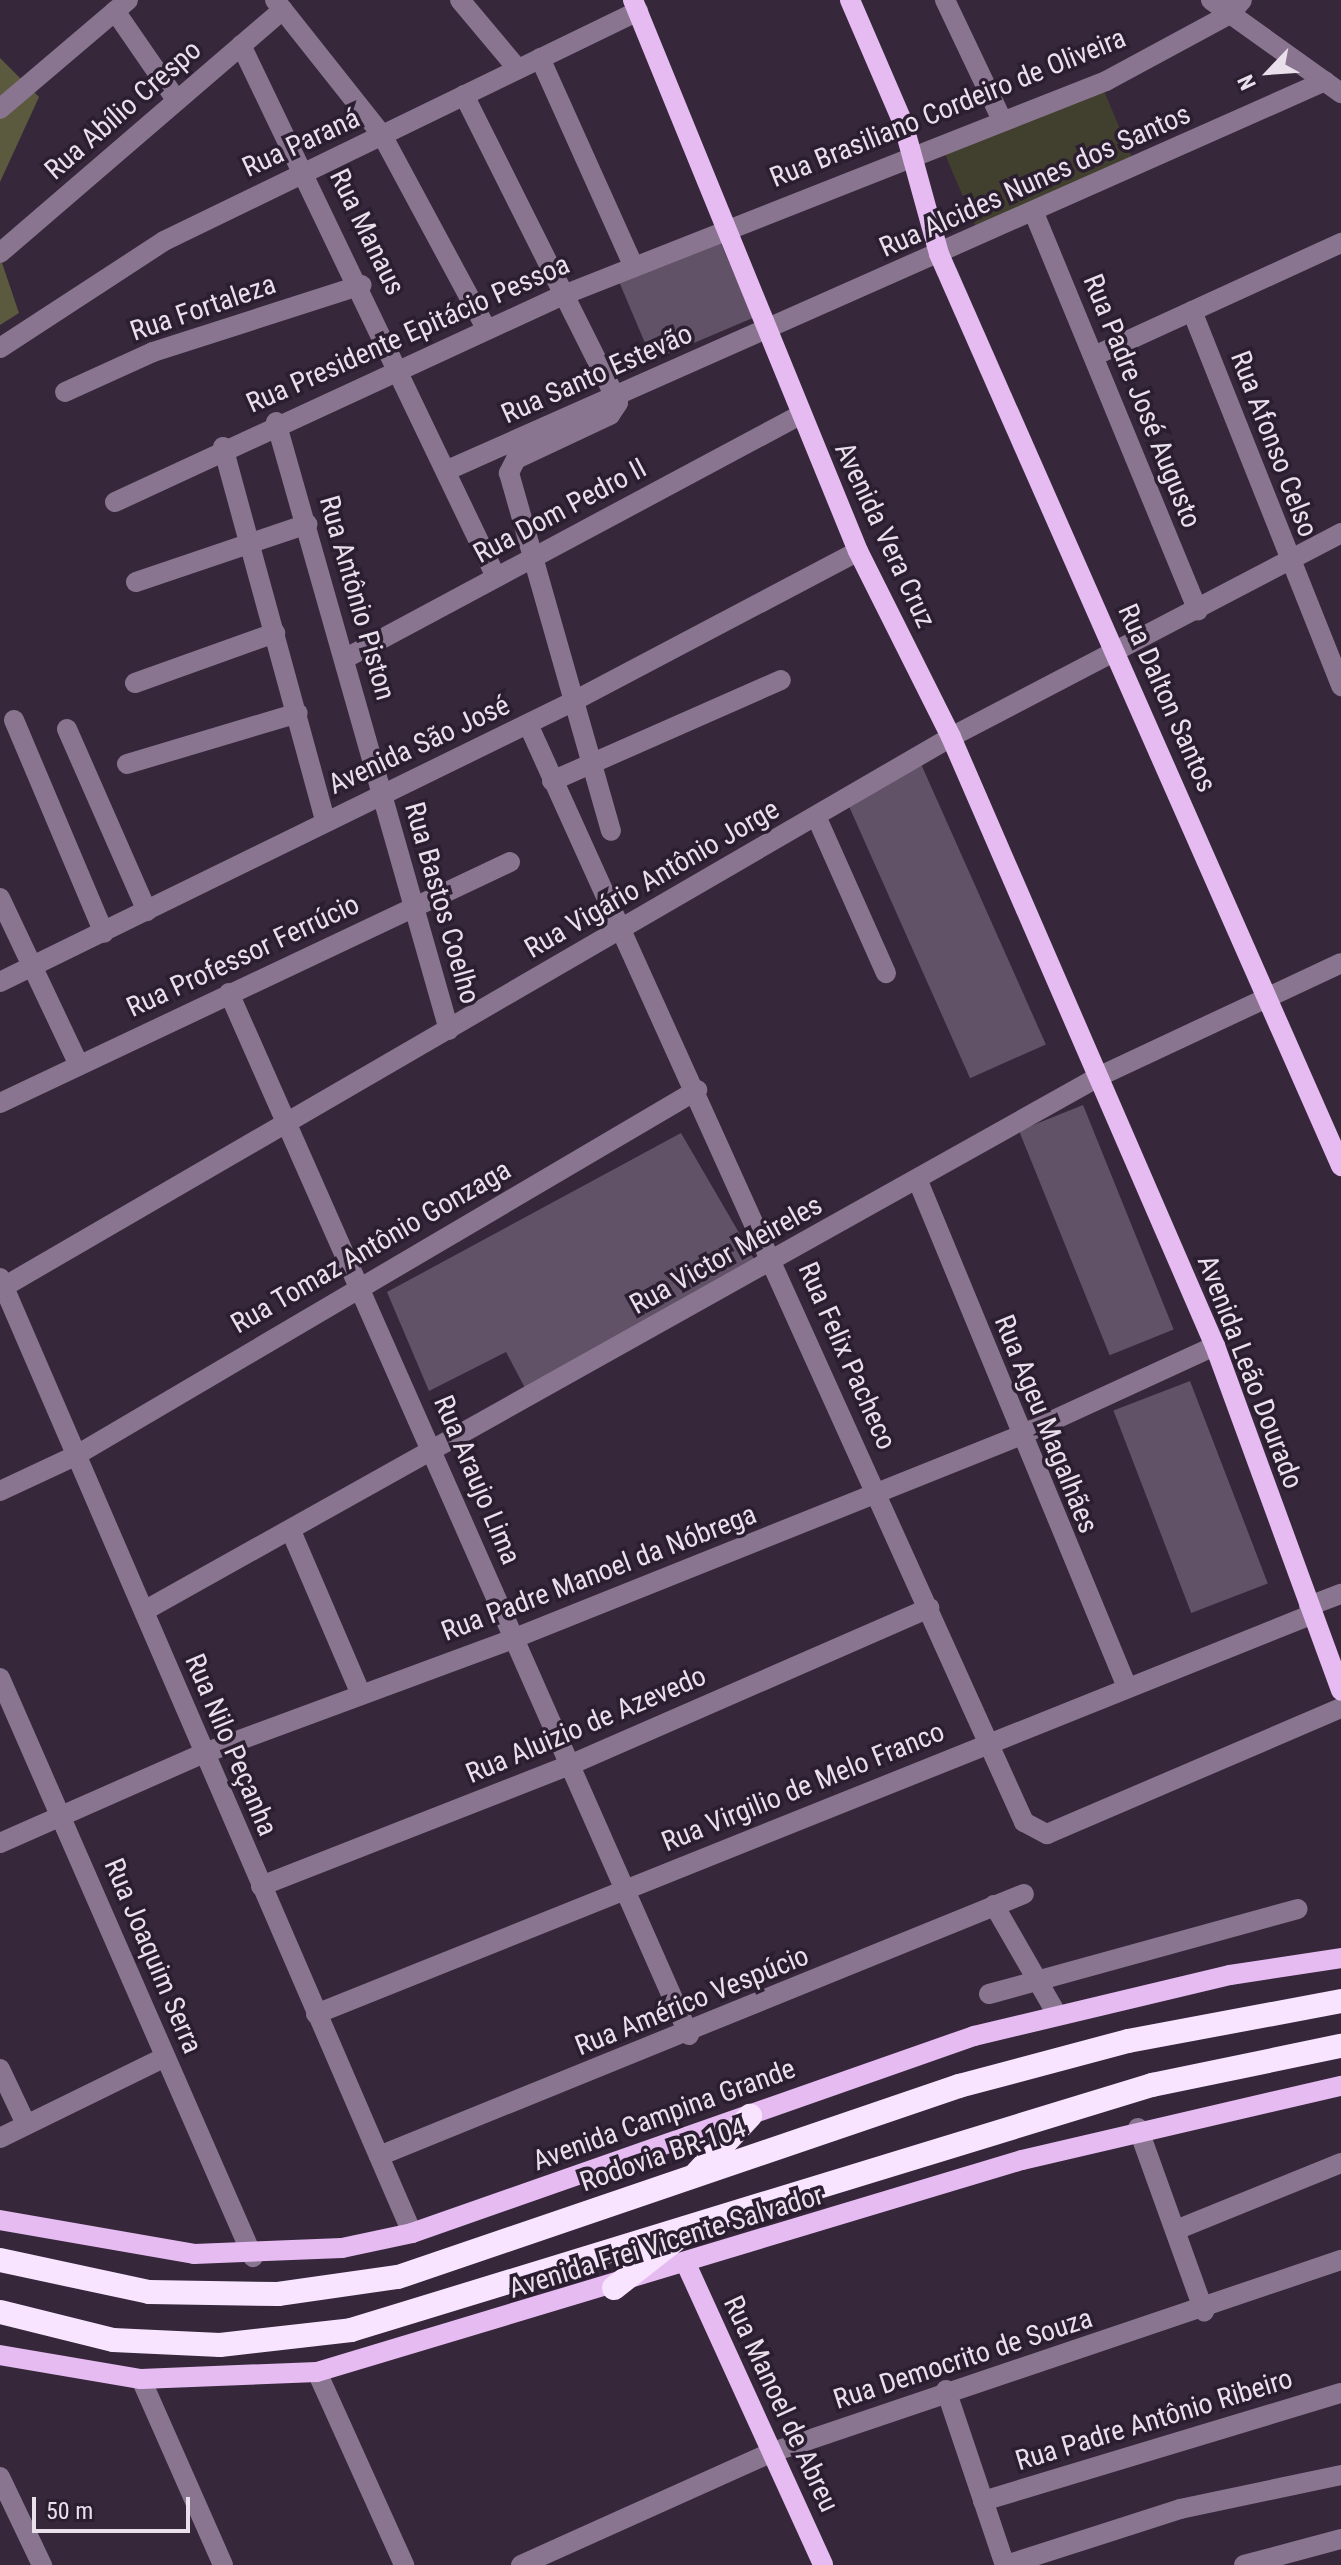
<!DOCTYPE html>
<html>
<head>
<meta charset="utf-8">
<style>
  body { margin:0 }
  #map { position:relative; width:1341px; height:2565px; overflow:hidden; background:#36273b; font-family:"Roboto Condensed",sans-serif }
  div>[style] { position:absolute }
  .green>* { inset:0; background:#41402e; transform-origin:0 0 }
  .forest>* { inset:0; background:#5b5a3f }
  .building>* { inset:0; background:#625267; transform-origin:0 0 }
  .minor>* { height:20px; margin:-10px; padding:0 10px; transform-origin:10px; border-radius:10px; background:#89758f }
  .major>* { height:20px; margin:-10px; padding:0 10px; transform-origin:10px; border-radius:10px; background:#e5bbf1 }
  .highway>* { height:24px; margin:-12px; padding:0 12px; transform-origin:12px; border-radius:12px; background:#f8e4fe }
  span { translate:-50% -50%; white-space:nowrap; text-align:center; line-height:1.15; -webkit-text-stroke:7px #2c1e31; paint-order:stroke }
  .street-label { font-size:28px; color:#e9e0ec }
  .north { position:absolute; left:1229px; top:32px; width:80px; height:80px; -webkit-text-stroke:6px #2c1e31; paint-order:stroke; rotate:245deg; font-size:22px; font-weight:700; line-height:32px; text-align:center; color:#e9e0ec }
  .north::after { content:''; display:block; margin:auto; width:28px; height:36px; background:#e9e0ec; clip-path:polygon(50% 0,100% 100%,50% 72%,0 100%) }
  .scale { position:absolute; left:32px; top:2497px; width:158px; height:36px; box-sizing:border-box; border:4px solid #e9e0ec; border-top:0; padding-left:10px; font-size:24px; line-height:28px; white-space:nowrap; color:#e9e0ec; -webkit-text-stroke:6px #2c1e31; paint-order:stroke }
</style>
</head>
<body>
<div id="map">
  <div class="green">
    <div style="left:1101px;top:84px;width:84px;height:171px;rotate:67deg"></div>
  </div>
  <div class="forest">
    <div style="clip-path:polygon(0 58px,39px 97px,0 182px)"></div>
    <div style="clip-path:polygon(0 257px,19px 313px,0 325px)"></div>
  </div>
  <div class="building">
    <div style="left:718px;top:236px;width:89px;height:109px;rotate:67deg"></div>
    <div style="left:921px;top:764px;width:307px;height:83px;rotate:66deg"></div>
    <div style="left:1083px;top:1105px;width:242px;height:69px;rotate:68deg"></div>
    <div style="clip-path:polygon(681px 1133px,756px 1262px,525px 1388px,506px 1352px,429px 1391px,387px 1292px)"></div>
    <div style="left:1190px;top:1381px;width:217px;height:82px;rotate:69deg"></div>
  </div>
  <div class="minor">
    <div style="left:275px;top:0;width:172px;rotate:51.6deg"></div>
    <div style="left:382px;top:135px;width:219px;rotate:61.7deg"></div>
    <div style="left:460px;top:0;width:90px;rotate:50deg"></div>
    <div style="left:945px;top:0;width:133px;rotate:64.6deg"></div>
    <div style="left:1211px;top:0;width:160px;rotate:35.6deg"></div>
    <div style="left:115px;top:11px;width:109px;rotate:55.4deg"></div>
    <div style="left:241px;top:45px;width:590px;rotate:64.39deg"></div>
    <div style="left:540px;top:58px;width:227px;rotate:65.8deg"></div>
    <div style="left:464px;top:95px;width:344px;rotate:63.4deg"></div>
    <div style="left:618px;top:403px;width:14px;rotate:124deg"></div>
    <div style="left:610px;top:415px;width:104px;rotate:154.9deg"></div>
    <div style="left:516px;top:459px;width:16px;rotate:117deg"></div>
    <div style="left:509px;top:473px;width:372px;rotate:74.1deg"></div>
    <div style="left:0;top:109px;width:168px;rotate:-40.4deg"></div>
    <div style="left:1034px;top:213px;width:430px;rotate:67.6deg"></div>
    <div style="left:0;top:253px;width:373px;rotate:-40.7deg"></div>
    <div style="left:1192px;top:311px;width:404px;rotate:68.3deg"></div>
    <div style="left:0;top:348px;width:196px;rotate:-33.1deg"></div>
    <div style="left:164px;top:241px;width:527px;rotate:-25.88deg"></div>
    <div style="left:1094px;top:356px;width:272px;rotate:-24.6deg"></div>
    <div style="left:65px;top:392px;width:97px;rotate:-24.4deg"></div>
    <div style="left:153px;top:352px;width:219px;rotate:-17.8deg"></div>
    <div style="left:276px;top:422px;width:632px;rotate:74.12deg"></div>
    <div style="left:223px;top:447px;width:387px;rotate:74.7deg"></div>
    <div style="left:450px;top:469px;width:957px;rotate:-23.91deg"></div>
    <div style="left:115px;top:502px;width:491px;rotate:-24.8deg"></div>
    <div style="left:561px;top:296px;width:586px;rotate:-21.53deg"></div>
    <div style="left:1106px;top:81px;width:141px;rotate:-28.4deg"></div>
    <div style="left:1230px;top:14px;width:18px;rotate:-49deg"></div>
    <div style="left:136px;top:582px;width:181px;rotate:-18.7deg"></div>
    <div style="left:346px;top:658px;width:515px;rotate:-28.16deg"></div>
    <div style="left:135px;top:683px;width:149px;rotate:-19.7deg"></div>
    <div style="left:14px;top:720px;width:231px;rotate:67.1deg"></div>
    <div style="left:528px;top:724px;width:1205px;rotate:65.69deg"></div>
    <div style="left:1024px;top:1822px;width:26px;rotate:28deg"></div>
    <div style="left:1047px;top:1834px;width:320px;rotate:-23.2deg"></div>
    <div style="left:67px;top:729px;width:199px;rotate:66.3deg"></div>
    <div style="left:127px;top:764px;width:178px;rotate:-16.6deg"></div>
    <div style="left:552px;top:781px;width:250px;rotate:-23.8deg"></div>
    <div style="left:816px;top:816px;width:172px;rotate:66deg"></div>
    <div style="left:0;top:898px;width:185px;rotate:64.7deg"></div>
    <div style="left:0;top:982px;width:637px;rotate:-26.08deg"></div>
    <div style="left:572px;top:702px;width:323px;rotate:-27.8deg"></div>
    <div style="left:229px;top:993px;width:1139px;rotate:66.18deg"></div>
    <div style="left:0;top:1103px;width:564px;rotate:-25.29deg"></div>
    <div style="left:918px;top:1181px;width:547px;rotate:67.56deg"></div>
    <div style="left:0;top:1278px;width:1040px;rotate:66.66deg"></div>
    <div style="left:0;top:1289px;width:1100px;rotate:-30.13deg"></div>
    <div style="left:951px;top:737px;width:440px;rotate:-27.6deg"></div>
    <div style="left:0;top:1491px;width:83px;rotate:-25deg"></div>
    <div style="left:75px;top:1456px;width:722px;rotate:-30.47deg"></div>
    <div style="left:291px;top:1531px;width:177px;rotate:66.8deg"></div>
    <div style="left:1309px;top:1606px;width:34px;rotate:-21deg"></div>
    <div style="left:144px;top:1611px;width:1096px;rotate:-29.23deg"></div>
    <div style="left:1100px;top:1076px;width:266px;rotate:-25.1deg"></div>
    <div style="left:0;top:1678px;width:632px;rotate:66.4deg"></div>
    <div style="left:0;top:1843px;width:221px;rotate:-23.8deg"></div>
    <div style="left:202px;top:1754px;width:334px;rotate:-20.3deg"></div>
    <div style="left:515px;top:1638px;width:543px;rotate:-21.84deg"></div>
    <div style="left:1019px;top:1436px;width:216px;rotate:-24.7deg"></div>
    <div style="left:261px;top:1886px;width:334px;rotate:-21.4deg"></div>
    <div style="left:572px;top:1764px;width:390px;rotate:-23.6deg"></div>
    <div style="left:994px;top:1905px;width:125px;rotate:60.1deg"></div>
    <div style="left:989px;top:1994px;width:320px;rotate:-15.4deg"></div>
    <div style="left:316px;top:2014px;width:1074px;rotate:-21.86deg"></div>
    <div style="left:0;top:2069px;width:61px;rotate:64.7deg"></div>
    <div style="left:1138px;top:2128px;width:195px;rotate:70.2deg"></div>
    <div style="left:0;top:2138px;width:184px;rotate:-26.1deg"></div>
    <div style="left:379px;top:2156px;width:696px;rotate:-22.11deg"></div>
    <div style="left:1176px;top:2230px;width:178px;rotate:-22.1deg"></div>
    <div style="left:317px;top:2372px;width:212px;rotate:65.7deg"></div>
    <div style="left:141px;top:2379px;width:203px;rotate:66.2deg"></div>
    <div style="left:946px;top:2390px;width:185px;rotate:71.4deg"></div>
    <div style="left:0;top:2477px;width:98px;rotate:64.5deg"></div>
    <div style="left:983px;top:2501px;width:374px;rotate:-16.8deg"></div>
    <div style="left:521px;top:2565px;width:276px;rotate:-24.2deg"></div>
    <div style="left:773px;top:2452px;width:600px;rotate:-18.68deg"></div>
    <div style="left:1006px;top:2565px;width:183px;rotate:-17.8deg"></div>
    <div style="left:1180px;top:2509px;width:165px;rotate:-11.9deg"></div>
    <div style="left:1244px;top:2565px;width:100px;rotate:-15deg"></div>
  </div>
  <div class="major">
    <div style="left:633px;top:0;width:595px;rotate:67.79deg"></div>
    <div style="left:858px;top:551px;width:208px;rotate:63.4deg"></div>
    <div style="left:951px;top:737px;width:664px;rotate:66.56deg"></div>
    <div style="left:1215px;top:1346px;width:367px;rotate:69.9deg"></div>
    <div style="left:850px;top:0;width:134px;rotate:66.7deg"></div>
    <div style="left:903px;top:123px;width:136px;rotate:74.6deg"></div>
    <div style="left:939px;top:254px;width:997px;rotate:66.21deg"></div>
    <div style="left:0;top:2220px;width:197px;rotate:9.9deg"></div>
    <div style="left:194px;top:2254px;width:148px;rotate:-2.3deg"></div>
    <div style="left:342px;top:2248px;width:72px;rotate:-12.1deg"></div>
    <div style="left:412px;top:2233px;width:596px;rotate:-19.32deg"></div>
    <div style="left:974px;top:2036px;width:263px;rotate:-13.4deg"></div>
    <div style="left:1230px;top:1975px;width:112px;rotate:-8.7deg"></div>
    <div style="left:687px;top:2266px;width:328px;rotate:65.5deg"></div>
    <div style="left:0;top:2355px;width:143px;rotate:9.7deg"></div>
    <div style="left:141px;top:2379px;width:176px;rotate:-2.3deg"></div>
    <div style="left:317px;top:2372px;width:736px;rotate:-16.74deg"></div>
    <div style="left:1022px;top:2160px;width:327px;rotate:-13.1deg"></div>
  </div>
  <div class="highway">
    <div style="left:697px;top:2173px;width:78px;rotate:-47.1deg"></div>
    <div style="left:0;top:2260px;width:152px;rotate:12.1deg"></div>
    <div style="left:149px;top:2292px;width:129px;rotate:0.9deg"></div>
    <div style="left:278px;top:2294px;width:121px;rotate:-8.1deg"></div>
    <div style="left:398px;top:2277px;width:593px;rotate:-18.8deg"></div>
    <div style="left:959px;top:2086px;width:175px;rotate:-14.9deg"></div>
    <div style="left:1128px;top:2041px;width:217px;rotate:-10.6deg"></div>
    <div style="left:614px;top:2288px;width:94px;rotate:-38.1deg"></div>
    <div style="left:0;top:2312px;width:116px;rotate:13.9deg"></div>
    <div style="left:113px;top:2340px;width:107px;rotate:2.7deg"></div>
    <div style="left:220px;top:2345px;width:132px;rotate:-6.5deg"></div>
    <div style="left:351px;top:2330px;width:838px;rotate:-17.01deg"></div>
    <div style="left:1152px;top:2085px;width:193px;rotate:-11.7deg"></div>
  </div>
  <div class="street-label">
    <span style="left:948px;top:108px;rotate:-22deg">Rua Brasiliano Cordeiro de Oliveira</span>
    <span style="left:123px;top:110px;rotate:-41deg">Rua Abílio Crespo</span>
    <span style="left:301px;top:143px;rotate:-25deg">Rua Paraná</span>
    <span style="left:1035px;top:181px;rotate:-24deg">Rua Alcides Nunes dos Santos</span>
    <span style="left:367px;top:232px;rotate:64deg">Rua Manaus</span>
    <span style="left:203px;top:308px;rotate:-19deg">Rua Fortaleza</span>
    <span style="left:408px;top:334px;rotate:-24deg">Rua Presidente Epitácio Pessoa</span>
    <span style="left:597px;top:374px;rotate:-24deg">Rua Santo Estevão</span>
    <span style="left:1142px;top:401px;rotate:68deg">Rua Padre José Augusto</span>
    <span style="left:1274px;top:444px;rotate:69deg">Rua Afonso Celso</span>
    <span style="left:560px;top:511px;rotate:-28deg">Rua Dom Pedro II</span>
    <span style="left:885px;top:535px;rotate:65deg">Avenida Vera Cruz</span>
    <span style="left:357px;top:598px;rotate:74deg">Rua Antônio Piston</span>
    <span style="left:1167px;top:698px;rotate:66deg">Rua Dalton Santos</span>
    <span style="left:419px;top:745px;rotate:-25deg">Avenida São José</span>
    <span style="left:652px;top:879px;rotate:-30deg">Rua Vigário Antônio Jorge</span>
    <span style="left:442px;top:903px;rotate:74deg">Rua Bastos Coelho</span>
    <span style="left:243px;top:956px;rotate:-25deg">Rua Professor Ferrúcio</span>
    <span style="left:371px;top:1247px;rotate:-30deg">Rua Tomaz Antônio Gonzaga</span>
    <span style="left:726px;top:1255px;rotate:-29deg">Rua Victor Meireles</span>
    <span style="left:847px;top:1356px;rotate:66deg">Rua Felix Pacheco</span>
    <span style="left:1250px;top:1372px;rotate:69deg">Avenida Leão Dourado</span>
    <span style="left:1046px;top:1424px;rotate:68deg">Rua Ageu Magalhães</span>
    <span style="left:477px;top:1480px;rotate:67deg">Rua Araujo Lima</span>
    <span style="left:599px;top:1573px;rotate:-21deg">Rua Padre Manoel da Nóbrega</span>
    <span style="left:586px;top:1725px;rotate:-23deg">Rua Aluizio de Azevedo</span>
    <span style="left:231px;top:1745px;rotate:67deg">Rua Nilo Peçanha</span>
    <span style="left:803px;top:1787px;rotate:-22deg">Rua Virgilio de Melo Franco</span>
    <span style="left:153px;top:1956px;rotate:67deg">Rua Joaquim Serra</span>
    <span style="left:692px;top:2001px;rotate:-22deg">Rua Américo Vespúcio</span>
    <span style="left:664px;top:2115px;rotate:-20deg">Avenida Campina Grande</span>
    <span style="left:663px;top:2155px;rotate:-19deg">Rodovia BR-104</span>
    <span style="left:666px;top:2242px;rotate:-17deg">Avenida Frei Vicente Salvador</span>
    <span style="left:963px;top:2359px;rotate:-18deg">Rua Democrito de Souza</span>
    <span style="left:781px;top:2404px;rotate:65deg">Rua Manoel de Abreu</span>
    <span style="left:1154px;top:2420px;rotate:-17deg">Rua Padre Antônio Ribeiro</span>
  </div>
  <div class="north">N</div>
  <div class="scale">50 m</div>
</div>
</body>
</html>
